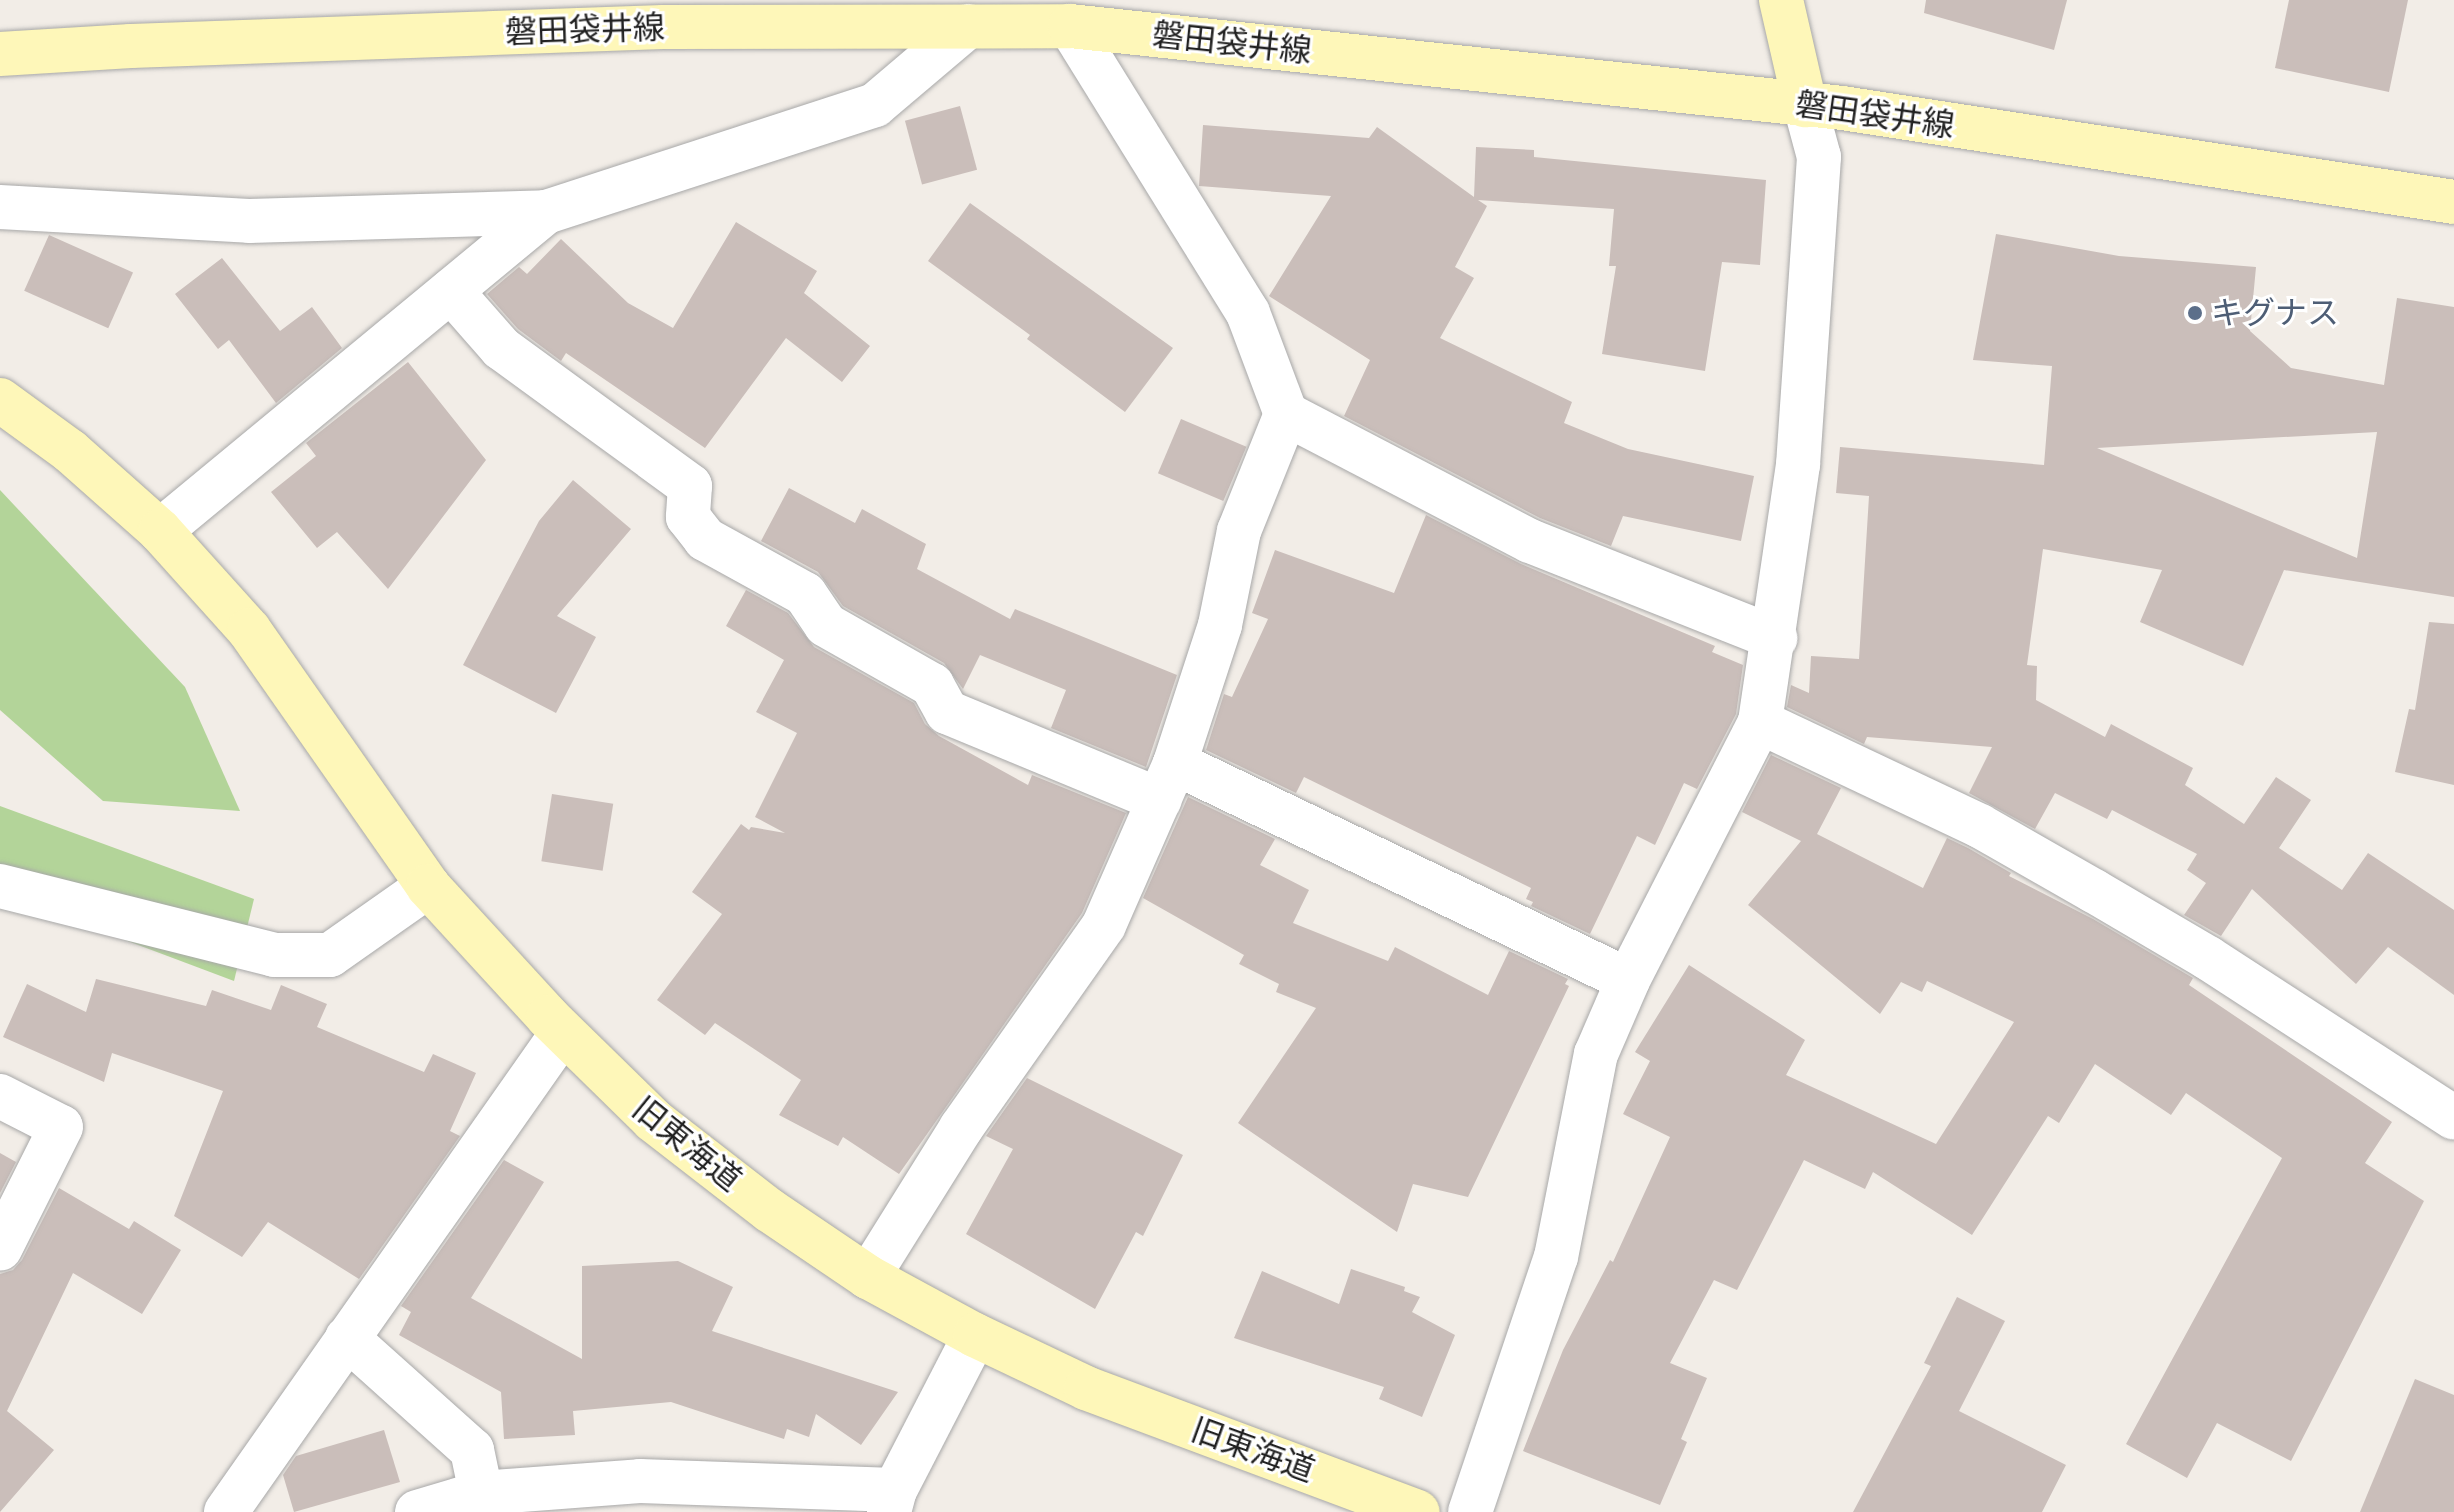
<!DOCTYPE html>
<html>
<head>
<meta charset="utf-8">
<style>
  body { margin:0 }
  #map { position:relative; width:2454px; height:1512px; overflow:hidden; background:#f2ede7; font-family:Jost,"Noto Sans JP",sans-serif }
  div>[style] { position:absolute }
  .forest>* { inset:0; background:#b3d499 }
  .building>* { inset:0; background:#cabeba; transform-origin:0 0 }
  .roads { filter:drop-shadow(0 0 2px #a8a8a8) drop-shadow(0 0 2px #a8a8a8) }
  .street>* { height:44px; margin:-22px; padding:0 22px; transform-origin:22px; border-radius:22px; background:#fff }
  .secondary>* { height:44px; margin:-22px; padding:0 22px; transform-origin:22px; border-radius:22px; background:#fef7b9 }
  .dots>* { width:22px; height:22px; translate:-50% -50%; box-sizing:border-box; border:4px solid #fff; border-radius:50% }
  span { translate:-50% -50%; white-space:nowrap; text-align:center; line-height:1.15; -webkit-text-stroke:6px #fff; paint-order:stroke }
  .street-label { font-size:32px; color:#212121 }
  .service-label { font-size:32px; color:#4e5e75 }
  .left { translate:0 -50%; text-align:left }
</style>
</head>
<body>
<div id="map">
  <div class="forest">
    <div style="clip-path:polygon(0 490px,185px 687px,240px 811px,103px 801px,0 710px)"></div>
    <div style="clip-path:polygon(0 806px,254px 899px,234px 981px,0 893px)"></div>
  </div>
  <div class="building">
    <div style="clip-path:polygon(1926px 0,2067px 0,2054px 50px,1924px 13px)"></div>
    <div style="clip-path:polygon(2289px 0,2408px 0,2389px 92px,2275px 68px)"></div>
    <div style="left:960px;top:106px;width:66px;height:57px;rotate:75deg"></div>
    <div style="clip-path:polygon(1203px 125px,1369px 138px,1377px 127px,1474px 197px,1476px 147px,1534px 150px,1534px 157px,1766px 180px,1760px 265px,1722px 262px,1705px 371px,1602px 354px,1616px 266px,1609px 266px,1614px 209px,1478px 200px,1487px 206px,1455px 267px,1474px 278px,1440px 338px,1572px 402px,1564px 423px,1628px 449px,1754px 476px,1741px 541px,1623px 516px,1611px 546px,1540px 518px,1344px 416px,1370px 360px,1269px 296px,1331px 196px,1199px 186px)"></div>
    <div style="clip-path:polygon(970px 203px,1173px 348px,1125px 412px,1027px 339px,1030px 335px,928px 261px)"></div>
    <div style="clip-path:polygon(736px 222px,817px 271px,804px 293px,870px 346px,842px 382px,786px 338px,705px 448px,566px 353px,561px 361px,518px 329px,487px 294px,519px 267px,527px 274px,561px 239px,628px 303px,673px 328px)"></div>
    <div style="clip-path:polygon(evenodd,1996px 234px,2119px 256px,2256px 267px,2250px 331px,2291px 368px,2384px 385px,2397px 298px,2454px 307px,2454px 597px,2284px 570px,2243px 666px,2140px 622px,2162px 570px,2043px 549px,2027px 665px,2037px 666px,2036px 700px,2105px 737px,2111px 724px,2193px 768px,2185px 785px,2244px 824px,2276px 777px,2311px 800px,2279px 848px,2342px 890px,2368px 853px,2454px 910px,2454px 995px,2388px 947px,2356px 984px,2252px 889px,2221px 936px,2184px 915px,2206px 883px,2187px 870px,2197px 854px,2112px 810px,2107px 819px,2055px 793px,2035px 829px,1969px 793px,1992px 747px,1867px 737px,1864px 744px,1787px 707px,1791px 685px,1809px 693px,1811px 656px,1859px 659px,1869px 496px,1836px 493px,1840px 447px,2044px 465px,2052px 366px,1973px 360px,1996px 234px,2377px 432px,2357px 558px,2097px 448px,2265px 438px,2377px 432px)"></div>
    <div style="left:49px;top:235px;width:92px;height:61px;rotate:24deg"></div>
    <div style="clip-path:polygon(222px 258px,280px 331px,312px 307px,342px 348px,276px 403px,229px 340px,218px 349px,175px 294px)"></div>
    <div style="clip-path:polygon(408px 362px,486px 460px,388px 589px,337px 532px,317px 548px,271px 492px,316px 456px,306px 443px)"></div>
    <div style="left:1181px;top:419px;width:71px;height:59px;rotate:23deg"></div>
    <div style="clip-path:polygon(573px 480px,631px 529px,557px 616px,596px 637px,556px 713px,463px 665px,539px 521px)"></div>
    <div style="clip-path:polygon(789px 488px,855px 523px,862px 509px,926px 544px,917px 569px,1010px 619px,1015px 609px,1177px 675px,1146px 767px,1051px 728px,1066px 690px,980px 655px,963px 689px,944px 663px,843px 606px,818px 572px,761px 541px)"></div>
    <div style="clip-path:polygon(1426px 515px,1521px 564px,1715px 646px,1712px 652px,1743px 665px,1736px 714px,1697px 789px,1684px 783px,1655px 845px,1637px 836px,1590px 934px,1531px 906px,1533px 902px,1526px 899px,1531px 888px,1304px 777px,1296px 793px,1206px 750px,1224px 694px,1232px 697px,1268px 619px,1252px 613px,1275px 550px,1394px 593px)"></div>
    <div style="clip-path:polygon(746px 590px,788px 613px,814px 647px,914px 703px,925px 724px,939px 736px,1028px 785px,1032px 775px,1126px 813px,1082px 913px,899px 1174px,843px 1137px,838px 1146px,779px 1115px,801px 1080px,715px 1023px,705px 1035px,657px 1000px,722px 914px,692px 892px,741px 824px,749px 830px,751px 827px,785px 833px,755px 817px,797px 733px,756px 712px,784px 660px,726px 626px)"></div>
    <div style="clip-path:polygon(2429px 622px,2454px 624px,2454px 785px,2395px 772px,2409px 709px,2415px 710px)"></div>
    <div style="clip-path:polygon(1771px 755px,1841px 788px,1817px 834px,1923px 888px,1947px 838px,1968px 848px,2011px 873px,2009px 876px,2093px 919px,2193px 978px,2189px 985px,2392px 1122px,2365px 1163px,2424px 1201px,2291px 1461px,2217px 1423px,2187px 1478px,2126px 1444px,2282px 1158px,2186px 1093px,2171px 1115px,2095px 1064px,2059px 1123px,2048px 1116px,1972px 1235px,1873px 1172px,1865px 1189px,1804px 1160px,1737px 1290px,1714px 1280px,1670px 1363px,1707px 1378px,1681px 1439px,1687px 1442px,1660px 1505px,1523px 1451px,1563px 1350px,1610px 1260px,1613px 1262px,1670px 1137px,1623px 1114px,1650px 1061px,1635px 1052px,1689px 965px,1805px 1040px,1786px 1075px,1936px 1144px,2014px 1022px,1927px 981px,1922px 992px,1901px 982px,1880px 1014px,1748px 905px,1801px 841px,1742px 812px)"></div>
    <div style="left:552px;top:794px;width:62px;height:68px;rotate:9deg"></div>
    <div style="clip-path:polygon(1188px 797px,1275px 839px,1260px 865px,1309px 890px,1293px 923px,1388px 961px,1395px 947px,1488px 995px,1509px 951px,1568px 979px,1565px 984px,1569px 986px,1468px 1197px,1413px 1184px,1397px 1232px,1238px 1123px,1316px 1008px,1276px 992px,1279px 984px,1239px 964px,1244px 955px,1143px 898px)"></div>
    <div style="clip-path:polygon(96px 979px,206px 1006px,212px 990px,271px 1010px,281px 985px,327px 1004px,317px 1027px,424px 1072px,433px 1054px,476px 1073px,450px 1131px,460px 1136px,359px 1279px,268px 1222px,242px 1257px,174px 1216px,223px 1091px,112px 1053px,104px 1082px,3px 1037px,27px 984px,86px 1012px)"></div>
    <div style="clip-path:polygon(1027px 1078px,1183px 1155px,1143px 1236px,1136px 1232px,1095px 1309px,966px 1234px,1013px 1149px,986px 1136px)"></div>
    <div style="clip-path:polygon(0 1153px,16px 1162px,0 1193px)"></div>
    <div style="clip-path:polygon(504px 1160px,544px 1182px,471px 1298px,582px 1359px,582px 1266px,678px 1261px,733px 1287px,712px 1331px,898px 1392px,861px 1445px,816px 1414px,809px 1437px,787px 1429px,784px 1439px,671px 1402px,573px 1411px,575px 1435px,504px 1439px,501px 1392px,399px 1335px,411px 1312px,401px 1306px)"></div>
    <div style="clip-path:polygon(59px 1188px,129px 1229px,134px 1221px,181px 1250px,142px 1314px,73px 1273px,7px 1411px,54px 1450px,0 1512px,0 1274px,13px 1270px,22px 1260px)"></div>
    <div style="clip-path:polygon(1351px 1269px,1405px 1287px,1404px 1291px,1420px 1297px,1412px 1312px,1455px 1335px,1422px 1417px,1379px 1399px,1384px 1387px,1234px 1338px,1262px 1271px,1339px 1304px)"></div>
    <div style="clip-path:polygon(1957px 1297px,2005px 1321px,1959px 1411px,2066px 1465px,2042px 1512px,1853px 1512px,1931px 1366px,1924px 1363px)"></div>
    <div style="clip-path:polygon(2415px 1379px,2454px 1395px,2454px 1512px,2360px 1512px)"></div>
    <div style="clip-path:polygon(384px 1430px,400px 1482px,294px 1512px,283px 1475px,296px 1456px)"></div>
  </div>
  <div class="roads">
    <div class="street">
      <div style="left:1070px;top:26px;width:338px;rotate:58.2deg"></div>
      <div style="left:1248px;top:313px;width:108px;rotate:69.4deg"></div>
      <div style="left:1286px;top:414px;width:275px;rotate:27.5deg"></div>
      <div style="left:1530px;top:541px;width:264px;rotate:21.6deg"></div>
      <div style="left:0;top:207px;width:249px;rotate:3.2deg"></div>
      <div style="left:249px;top:221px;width:297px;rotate:-1.7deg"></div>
      <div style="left:451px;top:291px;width:76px;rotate:48.7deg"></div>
      <div style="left:501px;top:348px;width:234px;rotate:36.1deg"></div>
      <div style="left:690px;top:486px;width:31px;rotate:94deg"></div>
      <div style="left:688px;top:517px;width:28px;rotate:52deg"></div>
      <div style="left:705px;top:539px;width:114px;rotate:28.8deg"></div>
      <div style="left:805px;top:594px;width:37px;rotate:56deg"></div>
      <div style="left:826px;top:625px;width:122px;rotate:29.5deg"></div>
      <div style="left:932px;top:685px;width:31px;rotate:61deg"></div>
      <div style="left:947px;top:712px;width:230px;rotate:22.5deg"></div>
      <div style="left:160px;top:531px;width:501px;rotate:-39.57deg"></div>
      <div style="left:546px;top:212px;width:346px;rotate:-18deg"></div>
      <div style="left:875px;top:105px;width:122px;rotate:-40.3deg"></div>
      <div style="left:1760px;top:722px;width:243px;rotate:25.3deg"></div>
      <div style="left:1980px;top:826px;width:131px;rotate:29.7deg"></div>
      <div style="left:2094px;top:891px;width:132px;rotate:30.4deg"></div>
      <div style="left:2208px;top:958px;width:293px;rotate:33deg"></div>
      <div style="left:1175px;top:763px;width:502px;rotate:25.6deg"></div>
      <div style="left:0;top:886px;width:283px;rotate:14.1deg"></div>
      <div style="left:274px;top:955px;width:56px"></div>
      <div style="left:330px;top:955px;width:120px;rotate:-35.1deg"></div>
      <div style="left:0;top:1096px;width:68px;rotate:26.9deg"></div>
      <div style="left:61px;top:1127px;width:136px;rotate:116.6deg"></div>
      <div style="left:868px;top:1277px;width:176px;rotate:-58deg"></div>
      <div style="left:961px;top:1128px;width:248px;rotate:-54.8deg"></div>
      <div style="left:1104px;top:925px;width:177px;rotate:-66.3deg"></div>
      <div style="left:1175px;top:763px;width:145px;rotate:-71.9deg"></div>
      <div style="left:1220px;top:625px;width:96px;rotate:-78.6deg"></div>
      <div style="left:1239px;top:531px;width:126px;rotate:-68.1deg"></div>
      <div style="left:347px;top:1338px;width:168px;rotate:41.9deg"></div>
      <div style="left:472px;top:1450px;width:44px;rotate:78.2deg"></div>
      <div style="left:226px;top:1512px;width:586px;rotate:-54.93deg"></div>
      <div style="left:417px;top:1512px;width:67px;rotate:-16.5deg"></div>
      <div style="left:481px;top:1493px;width:159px;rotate:-4.3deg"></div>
      <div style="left:640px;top:1481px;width:255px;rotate:2deg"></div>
      <div style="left:889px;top:1512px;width:23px;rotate:-75deg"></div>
      <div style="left:895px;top:1490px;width:174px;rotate:-62.7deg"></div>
      <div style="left:1470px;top:1512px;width:269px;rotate:-71.4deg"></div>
      <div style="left:1556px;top:1257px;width:207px;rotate:-78.9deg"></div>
      <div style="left:1596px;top:1054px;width:81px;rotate:-66.6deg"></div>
      <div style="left:1628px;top:980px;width:290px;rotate:-62.9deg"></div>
      <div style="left:1760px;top:722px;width:260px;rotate:-81.6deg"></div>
      <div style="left:1798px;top:465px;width:309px;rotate:-86.1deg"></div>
      <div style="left:1819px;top:157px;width:54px;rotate:-105.1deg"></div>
    </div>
    <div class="secondary">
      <div style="left:1781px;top:0;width:108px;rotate:77.1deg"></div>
      <div style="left:0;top:54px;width:131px;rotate:-3.5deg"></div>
      <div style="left:131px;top:46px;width:532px;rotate:-2.05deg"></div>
      <div style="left:663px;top:27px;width:407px;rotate:-0.1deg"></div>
      <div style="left:1070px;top:26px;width:776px;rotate:6.06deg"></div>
      <div style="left:1842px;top:108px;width:619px;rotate:8.73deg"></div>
      <div style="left:0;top:400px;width:87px;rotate:36.1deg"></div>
      <div style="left:70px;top:451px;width:120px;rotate:41.6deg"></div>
      <div style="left:160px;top:531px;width:133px;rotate:48deg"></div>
      <div style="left:249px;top:630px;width:312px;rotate:55deg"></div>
      <div style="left:428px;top:886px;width:178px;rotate:47.5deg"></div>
      <div style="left:548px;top:1017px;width:147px;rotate:44.4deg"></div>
      <div style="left:653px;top:1120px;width:147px;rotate:37.8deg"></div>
      <div style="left:769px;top:1210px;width:120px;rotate:34.1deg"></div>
      <div style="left:868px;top:1277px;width:122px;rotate:28.5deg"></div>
      <div style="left:975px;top:1335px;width:123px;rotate:25.5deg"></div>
      <div style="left:1086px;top:1388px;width:354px;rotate:20.5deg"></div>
    </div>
  </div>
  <div class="dots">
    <div style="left:2195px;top:313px;background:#5c6f8a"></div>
  </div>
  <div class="street-label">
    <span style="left:585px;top:30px;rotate:-2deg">磐田袋井線</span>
    <span style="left:1232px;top:43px;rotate:6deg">磐田袋井線</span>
    <span style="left:1875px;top:115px;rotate:8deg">磐田袋井線</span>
    <span style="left:687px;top:1144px;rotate:39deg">旧東海道</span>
    <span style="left:1253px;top:1450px;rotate:20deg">旧東海道</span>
  </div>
  <div class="service-label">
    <span class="left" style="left:2211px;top:313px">キグナス</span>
  </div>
</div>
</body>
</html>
